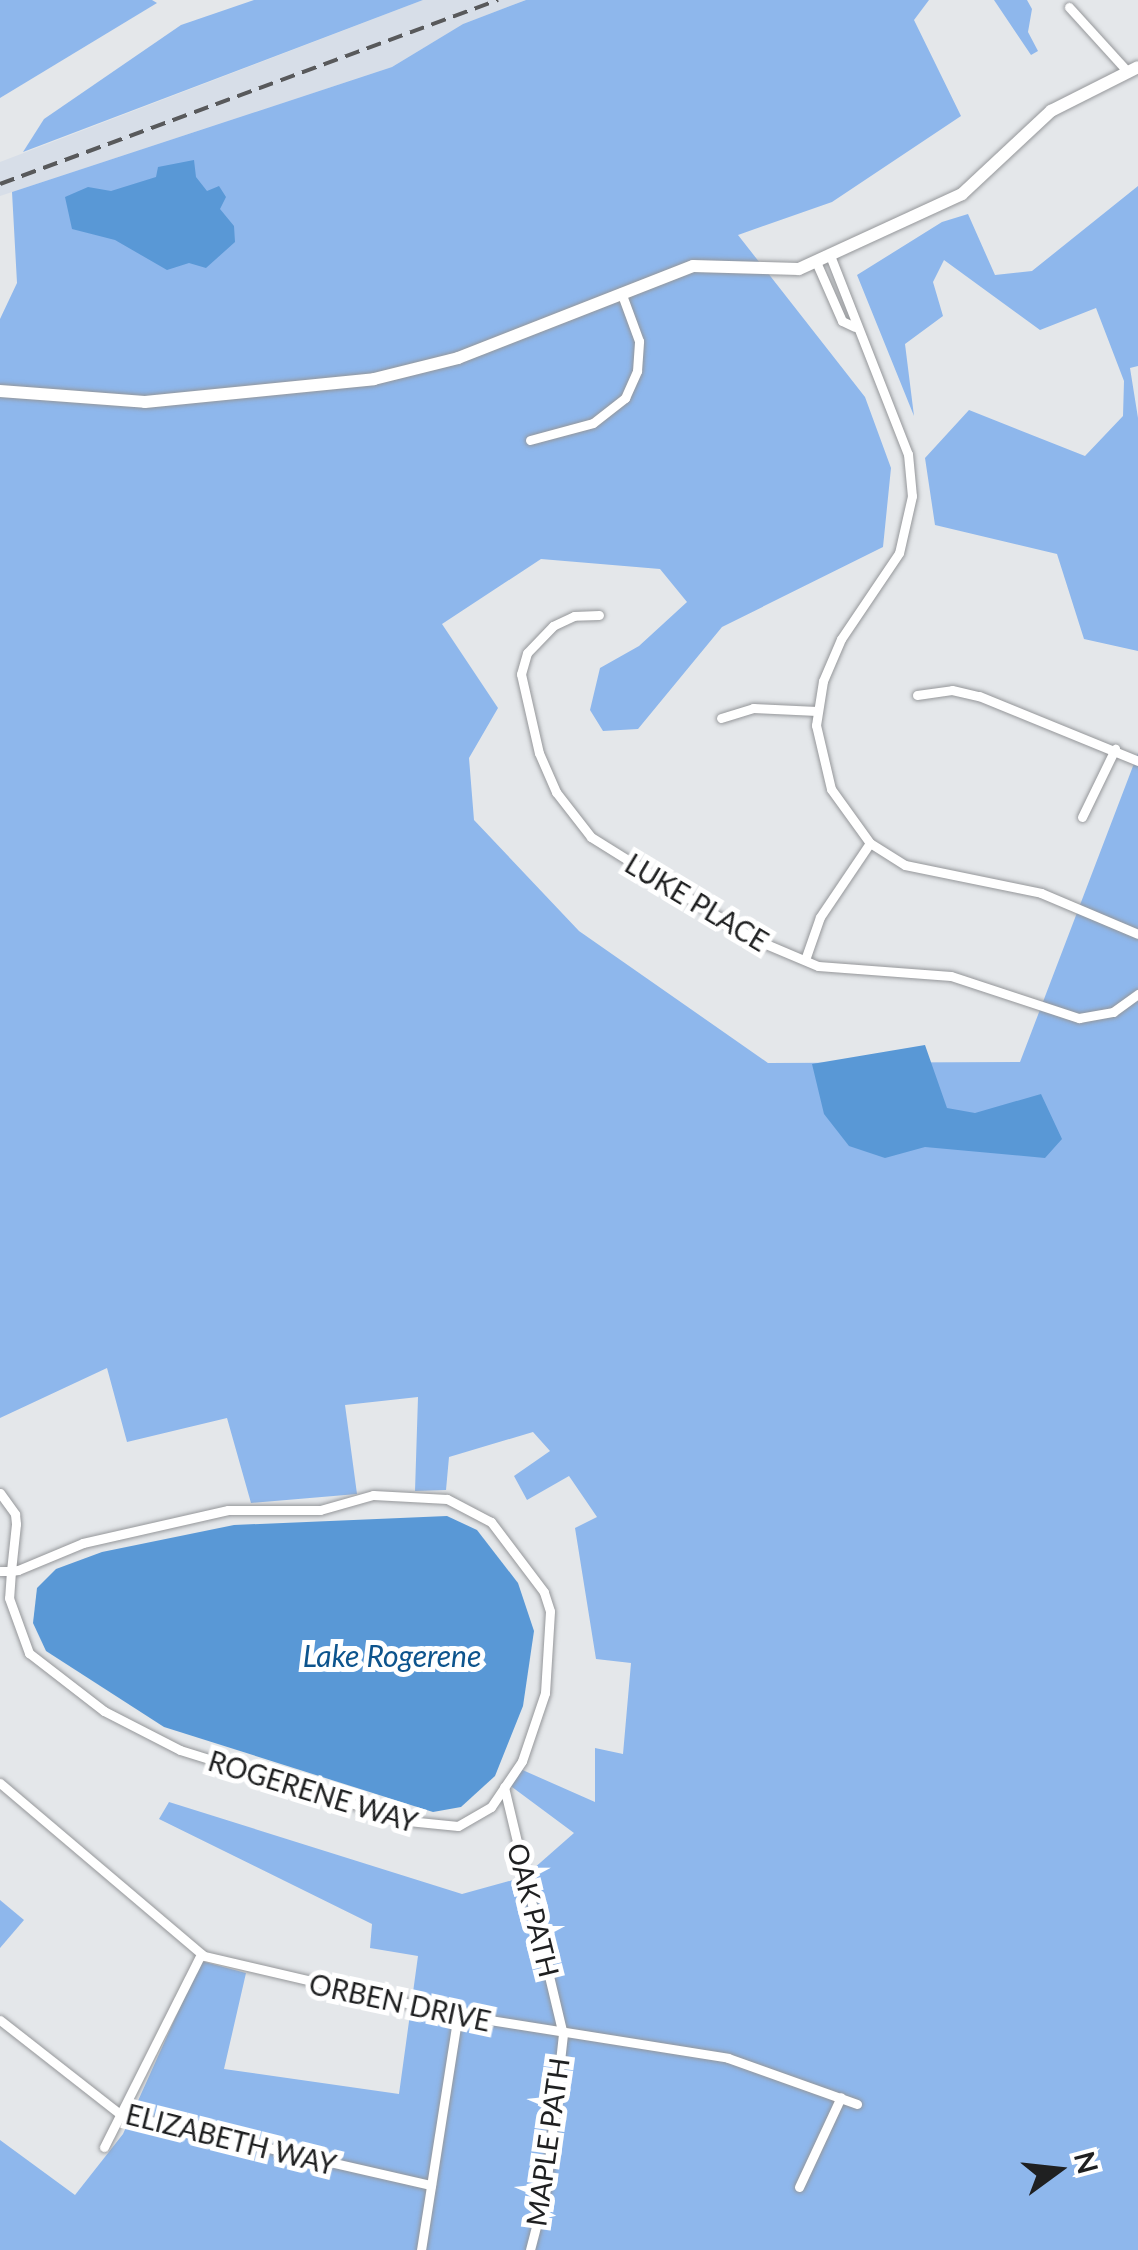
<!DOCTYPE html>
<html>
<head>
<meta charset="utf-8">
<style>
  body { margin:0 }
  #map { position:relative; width:1138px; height:2250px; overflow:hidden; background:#e4e7ea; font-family:Lato,sans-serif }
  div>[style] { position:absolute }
  .built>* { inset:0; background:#d7dee8 }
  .green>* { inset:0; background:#8eb7ec }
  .water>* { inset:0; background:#5998d6 }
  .roads { filter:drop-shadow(0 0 2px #95979a) drop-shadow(0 0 2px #95979a) }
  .street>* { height:9px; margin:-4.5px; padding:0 4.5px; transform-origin:4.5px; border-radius:4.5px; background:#fff }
  .secondary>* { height:12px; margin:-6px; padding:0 6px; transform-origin:6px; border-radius:6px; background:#fff }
  .rail>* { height:4px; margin-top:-2px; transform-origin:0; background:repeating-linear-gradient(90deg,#58595b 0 15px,transparent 0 23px) }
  span { translate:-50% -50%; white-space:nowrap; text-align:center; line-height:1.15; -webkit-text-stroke:10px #fff; paint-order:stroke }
  .street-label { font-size:28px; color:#1f2021 }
  .water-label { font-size:30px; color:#0d548d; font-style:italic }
  .north { position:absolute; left:1008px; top:2120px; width:100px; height:100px; -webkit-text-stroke:8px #fff; paint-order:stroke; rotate:75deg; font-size:28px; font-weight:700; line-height:40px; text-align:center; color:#1f2021 }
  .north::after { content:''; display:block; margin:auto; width:35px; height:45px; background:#1f2021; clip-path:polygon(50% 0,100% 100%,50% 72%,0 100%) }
</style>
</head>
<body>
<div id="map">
  <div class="built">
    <div style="clip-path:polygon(423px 0,526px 0,463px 24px,392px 67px,0 196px,0 162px)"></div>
  </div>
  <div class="green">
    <div style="clip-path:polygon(0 0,152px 0,157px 3px,0 98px)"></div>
    <div style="clip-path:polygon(254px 0,423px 0,23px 152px,44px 119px,181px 25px)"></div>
    <div style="clip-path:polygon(526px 0,929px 0,914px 20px,961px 116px,832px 202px,738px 235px,865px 397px,891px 468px,883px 547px,722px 627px,638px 729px,603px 731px,590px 710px,600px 668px,639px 646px,687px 602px,660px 569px,541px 559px,442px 624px,498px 708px,469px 758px,474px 820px,579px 931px,768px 1063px,1020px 1062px,1138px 753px,1138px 2250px,0 2250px,0 2140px,75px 2195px,123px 2134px,201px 1961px,246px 1973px,224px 2069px,399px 2094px,418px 1956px,370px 1948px,372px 1924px,159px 1819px,169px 1802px,462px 1894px,524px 1877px,574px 1833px,508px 1784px,518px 1768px,595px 1802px,595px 1748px,623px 1754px,631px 1663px,596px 1659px,575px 1528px,597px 1517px,569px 1476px,527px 1500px,514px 1476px,550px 1451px,533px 1432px,449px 1457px,446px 1490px,415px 1491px,418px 1397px,345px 1405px,357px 1494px,251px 1503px,227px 1418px,127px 1442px,107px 1368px,0 1418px,0 319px,17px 283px,12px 192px,392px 67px,463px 24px)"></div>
    <div style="clip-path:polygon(994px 0,1027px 0,1032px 9px,1028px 32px,1038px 51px,1031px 55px)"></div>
    <div style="clip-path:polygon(1138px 186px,1138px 366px,1130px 368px,1138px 418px,1138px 651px,1084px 639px,1057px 554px,935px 525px,925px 458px,969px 410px,1085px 456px,1123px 416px,1124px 381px,1096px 308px,1040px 330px,944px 260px,933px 282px,943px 316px,905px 344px,914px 416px,857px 275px,942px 222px,968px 214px,995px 275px,1032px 271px)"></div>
    <div style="clip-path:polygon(0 1900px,24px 1920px,0 1948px)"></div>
  </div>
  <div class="water">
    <div style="clip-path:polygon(194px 160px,196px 177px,207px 191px,219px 186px,226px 197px,220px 209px,234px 226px,235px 242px,206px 268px,189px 263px,167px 270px,115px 240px,72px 229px,65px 197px,88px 187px,111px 191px,156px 177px,158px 167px)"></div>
    <div style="clip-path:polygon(925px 1045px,947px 1108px,975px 1113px,1041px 1094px,1062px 1139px,1045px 1158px,925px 1147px,885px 1158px,849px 1146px,824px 1114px,812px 1064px)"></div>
    <div style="clip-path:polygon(447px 1516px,477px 1530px,518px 1583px,534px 1631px,523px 1706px,495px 1776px,461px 1807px,433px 1812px,164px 1727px,46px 1651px,33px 1623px,37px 1588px,56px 1569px,102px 1552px,234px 1525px)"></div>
  </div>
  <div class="roads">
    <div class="street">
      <div style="left:1069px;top:7px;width:88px;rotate:47.8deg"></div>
      <div style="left:831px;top:258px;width:211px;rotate:68.6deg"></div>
      <div style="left:908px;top:454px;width:42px;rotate:84.6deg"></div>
      <div style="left:912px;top:496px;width:58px;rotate:102.8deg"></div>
      <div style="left:899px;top:553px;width:104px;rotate:124deg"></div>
      <div style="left:841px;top:639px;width:46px;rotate:113.2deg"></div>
      <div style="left:823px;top:681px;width:45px;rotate:99deg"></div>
      <div style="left:816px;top:725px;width:66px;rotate:76.8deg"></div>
      <div style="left:831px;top:789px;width:67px;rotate:54.2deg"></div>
      <div style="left:870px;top:843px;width:41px;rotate:32.2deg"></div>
      <div style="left:905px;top:865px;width:139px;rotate:11.6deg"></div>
      <div style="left:1041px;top:893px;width:105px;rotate:22.9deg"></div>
      <div style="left:817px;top:264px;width:62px;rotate:66.3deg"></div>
      <div style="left:842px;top:321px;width:14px;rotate:25deg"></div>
      <div style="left:530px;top:440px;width:65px;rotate:-15.1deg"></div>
      <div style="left:593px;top:423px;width:41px;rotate:-38deg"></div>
      <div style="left:625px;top:398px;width:30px;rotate:-66deg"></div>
      <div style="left:637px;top:371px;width:30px;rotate:-86deg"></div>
      <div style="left:639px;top:341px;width:52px;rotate:-110.2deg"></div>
      <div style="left:599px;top:615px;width:25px;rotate:178deg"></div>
      <div style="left:574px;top:616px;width:23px;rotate:155deg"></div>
      <div style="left:553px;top:626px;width:37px;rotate:134deg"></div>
      <div style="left:527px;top:653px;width:22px;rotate:106deg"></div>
      <div style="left:521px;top:674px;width:81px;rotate:77.2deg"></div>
      <div style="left:539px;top:753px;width:43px;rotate:66.4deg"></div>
      <div style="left:556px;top:792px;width:57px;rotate:52.1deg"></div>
      <div style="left:591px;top:837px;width:192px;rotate:32deg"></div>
      <div style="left:754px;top:939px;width:69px;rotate:22.9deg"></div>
      <div style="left:818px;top:966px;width:133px;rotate:4.3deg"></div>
      <div style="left:951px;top:976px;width:135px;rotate:18.2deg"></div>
      <div style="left:1079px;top:1018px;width:35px;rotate:-10deg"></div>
      <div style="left:1113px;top:1012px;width:31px;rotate:-36deg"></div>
      <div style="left:917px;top:695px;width:35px;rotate:-8deg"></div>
      <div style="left:952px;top:690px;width:28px;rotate:13deg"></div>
      <div style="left:979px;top:696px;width:172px;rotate:22.2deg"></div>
      <div style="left:721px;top:718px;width:34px;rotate:-17deg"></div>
      <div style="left:753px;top:708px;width:64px;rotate:2.7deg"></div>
      <div style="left:1082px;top:817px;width:76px;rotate:-64.1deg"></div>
      <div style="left:806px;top:957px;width:42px;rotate:-70.7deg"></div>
      <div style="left:820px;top:917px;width:89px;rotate:-56deg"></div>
      <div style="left:0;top:1493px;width:26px;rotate:54deg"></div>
      <div style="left:15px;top:1514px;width:10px;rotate:84deg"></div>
      <div style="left:16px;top:1524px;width:47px;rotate:96.1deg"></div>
      <div style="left:11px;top:1571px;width:27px;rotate:94deg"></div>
      <div style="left:9px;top:1598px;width:59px;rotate:70deg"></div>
      <div style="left:29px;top:1653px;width:95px;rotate:37.7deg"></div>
      <div style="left:104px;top:1711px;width:85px;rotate:27.2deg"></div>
      <div style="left:180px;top:1750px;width:239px;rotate:17.3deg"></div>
      <div style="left:408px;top:1821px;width:50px;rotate:5.7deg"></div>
      <div style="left:458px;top:1826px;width:38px;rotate:-30deg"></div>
      <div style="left:491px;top:1807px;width:55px;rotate:-56deg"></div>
      <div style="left:522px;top:1761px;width:72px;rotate:-71.3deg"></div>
      <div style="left:545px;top:1693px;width:82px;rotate:-86.5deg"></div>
      <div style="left:550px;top:1611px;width:20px;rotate:-108deg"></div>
      <div style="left:544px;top:1592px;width:88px;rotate:-127.1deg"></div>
      <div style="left:491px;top:1522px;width:50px;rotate:-152.4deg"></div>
      <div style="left:447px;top:1499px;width:74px;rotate:-176.9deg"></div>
      <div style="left:373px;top:1495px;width:55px;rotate:164.2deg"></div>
      <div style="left:320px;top:1510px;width:92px;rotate:180deg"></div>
      <div style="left:228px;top:1510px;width:149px;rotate:167.2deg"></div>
      <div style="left:83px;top:1543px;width:70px;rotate:157.4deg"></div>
      <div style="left:18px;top:1570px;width:7px;rotate:172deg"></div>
      <div style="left:11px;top:1571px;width:11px;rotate:180deg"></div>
      <div style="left:0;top:1783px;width:267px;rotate:40.3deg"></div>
      <div style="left:204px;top:1956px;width:261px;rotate:13.1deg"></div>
      <div style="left:458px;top:2015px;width:273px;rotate:9deg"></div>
      <div style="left:728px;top:2058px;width:137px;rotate:19.6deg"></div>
      <div style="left:504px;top:1787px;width:254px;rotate:76.6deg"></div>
      <div style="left:563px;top:2034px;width:155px;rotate:96.3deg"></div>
      <div style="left:546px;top:2188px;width:64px;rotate:104.5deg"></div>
      <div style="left:0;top:2020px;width:152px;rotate:38.1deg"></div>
      <div style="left:120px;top:2114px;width:319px;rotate:12.9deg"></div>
      <div style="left:104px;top:2147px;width:216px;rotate:-63.3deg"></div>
      <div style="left:799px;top:2187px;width:99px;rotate:-65deg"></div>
      <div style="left:421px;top:2250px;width:238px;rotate:-81.1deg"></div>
    </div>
    <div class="secondary">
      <div style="left:0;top:391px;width:145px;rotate:4.3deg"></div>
      <div style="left:145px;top:402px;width:230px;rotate:-5.7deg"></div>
      <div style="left:374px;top:379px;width:87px;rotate:-14deg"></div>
      <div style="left:458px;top:358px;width:252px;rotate:-21.4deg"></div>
      <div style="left:693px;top:266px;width:106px;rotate:1.6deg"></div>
      <div style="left:799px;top:269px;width:179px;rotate:-24.7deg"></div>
      <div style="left:962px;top:194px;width:122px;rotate:-43deg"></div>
      <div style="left:1051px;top:111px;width:97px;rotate:-26.8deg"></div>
    </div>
  </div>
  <div class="rail">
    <div style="left:0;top:184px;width:531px;rotate:-20.28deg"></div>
  </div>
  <div class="street-label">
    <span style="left:697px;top:902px;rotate:31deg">LUKE PLACE</span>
    <span style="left:313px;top:1791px;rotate:17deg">ROGERENE WAY</span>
    <span style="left:534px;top:1910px;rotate:76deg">OAK PATH</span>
    <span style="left:400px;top:2002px;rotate:12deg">ORBEN DRIVE</span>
    <span style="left:231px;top:2139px;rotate:14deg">ELIZABETH WAY</span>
    <span style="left:547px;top:2142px;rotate:-82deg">MAPLE PATH</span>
  </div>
  <div class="water-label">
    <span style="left:392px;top:1655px">Lake Rogerene</span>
  </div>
  <div class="north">N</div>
</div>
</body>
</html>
